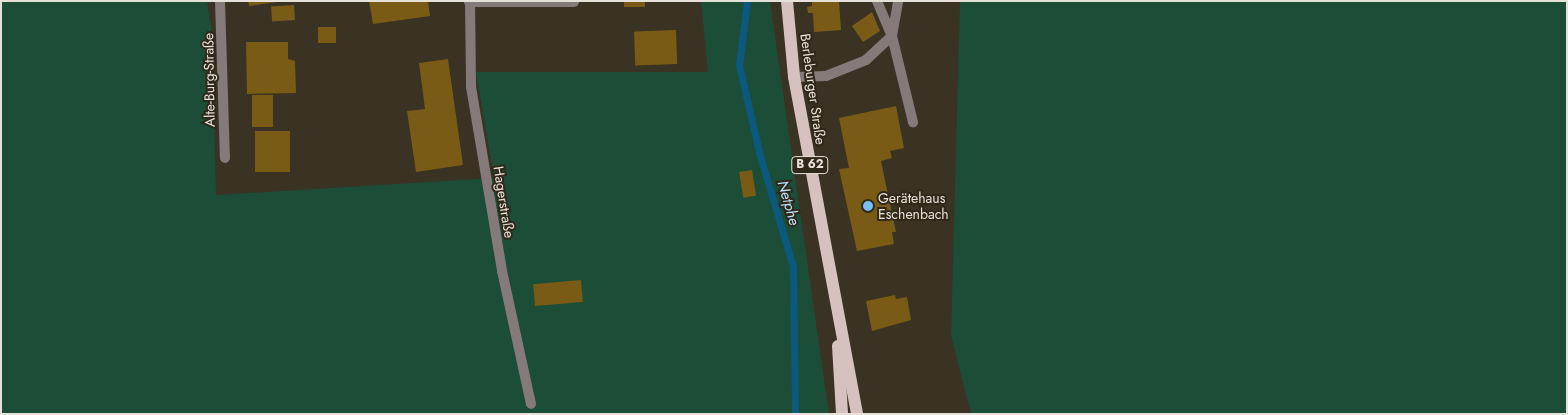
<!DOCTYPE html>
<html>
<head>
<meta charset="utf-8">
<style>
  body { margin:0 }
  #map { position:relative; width:1568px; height:415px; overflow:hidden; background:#3a3223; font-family:Jost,sans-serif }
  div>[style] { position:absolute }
  .green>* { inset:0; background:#1b4d37 }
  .stream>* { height:7px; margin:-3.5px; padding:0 3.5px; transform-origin:3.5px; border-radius:3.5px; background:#0c597f }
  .building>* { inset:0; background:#795b15; transform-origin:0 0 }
  .service>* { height:10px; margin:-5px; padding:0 5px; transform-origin:5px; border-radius:5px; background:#847a79 }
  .minor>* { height:10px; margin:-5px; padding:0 5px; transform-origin:5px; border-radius:5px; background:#847a79 }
  .primary>* { height:12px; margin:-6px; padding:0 6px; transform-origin:6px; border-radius:6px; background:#d5c1bd }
  .dots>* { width:14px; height:14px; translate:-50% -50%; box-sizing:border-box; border:2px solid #302819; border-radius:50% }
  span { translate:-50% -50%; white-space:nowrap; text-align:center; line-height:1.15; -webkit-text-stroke:4px #302819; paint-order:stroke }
  .shield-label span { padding:1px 4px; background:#302819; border:1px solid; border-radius:4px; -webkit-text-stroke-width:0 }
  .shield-label { font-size:12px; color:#e7e2d9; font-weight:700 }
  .street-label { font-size:14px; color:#e7e2d9 }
  .poi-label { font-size:14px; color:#e7e2d9 }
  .left { translate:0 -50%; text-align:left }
  .water-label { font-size:15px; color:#b7e0fc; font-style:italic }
  .frame { position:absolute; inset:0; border:2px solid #e7e2d9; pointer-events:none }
</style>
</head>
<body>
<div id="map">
  <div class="green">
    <div style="clip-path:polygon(1px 1px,207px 1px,212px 33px,216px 195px,494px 178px,476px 72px,708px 72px,701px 1px,770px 1px,829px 414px,1px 414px)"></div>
    <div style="clip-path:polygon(960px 1px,1567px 1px,1567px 414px,971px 414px,951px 335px)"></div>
  </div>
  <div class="stream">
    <div style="left:747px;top:1px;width:64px;rotate:97.1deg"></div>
    <div style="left:739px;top:65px;width:93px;rotate:77deg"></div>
    <div style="left:760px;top:156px;width:116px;rotate:73.4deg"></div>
    <div style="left:793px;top:267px;width:147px;rotate:89.2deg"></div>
  </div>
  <div class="building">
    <div style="clip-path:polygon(248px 1px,277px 1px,277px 2px,249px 6px)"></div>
    <div style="clip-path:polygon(369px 1px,428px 1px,430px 16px,373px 24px)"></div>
    <div style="left:624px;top:1px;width:21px;height:6px"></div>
    <div style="clip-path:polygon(812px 1px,839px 1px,841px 30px,814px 32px,813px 13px,808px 13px,807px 7px,812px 6px)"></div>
    <div style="left:294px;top:5px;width:15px;height:23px;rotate:86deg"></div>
    <div style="clip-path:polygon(872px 12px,880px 31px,863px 42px,852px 26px)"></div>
    <div style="left:318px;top:27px;width:18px;height:16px"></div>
    <div style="left:676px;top:30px;width:34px;height:42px;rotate:88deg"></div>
    <div style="clip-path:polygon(246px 42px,288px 42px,288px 59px,295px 61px,296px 93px,247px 94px)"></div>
    <div style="clip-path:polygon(448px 59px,463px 165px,416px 172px,407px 111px,425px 109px,419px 63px)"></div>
    <div style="left:252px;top:95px;width:21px;height:32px"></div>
    <div style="clip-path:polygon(896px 106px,904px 148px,890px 151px,892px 158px,881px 161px,896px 232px,892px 232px,894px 244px,857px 251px,839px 169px,849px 168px,839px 118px)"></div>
    <div style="left:290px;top:131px;width:41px;height:35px;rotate:90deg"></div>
    <div style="left:752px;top:170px;width:26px;height:13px;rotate:81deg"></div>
    <div style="left:581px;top:280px;width:22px;height:48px;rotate:85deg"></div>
    <div style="clip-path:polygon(895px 295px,896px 299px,907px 297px,911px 320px,872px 331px,866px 301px)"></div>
  </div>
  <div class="service">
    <div style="left:469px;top:2px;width:105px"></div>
  </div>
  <div class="minor">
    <div style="left:220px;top:1px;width:157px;rotate:88.2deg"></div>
    <div style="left:470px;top:1px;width:86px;rotate:89.3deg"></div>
    <div style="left:471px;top:87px;width:187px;rotate:80.4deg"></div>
    <div style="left:502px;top:271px;width:136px;rotate:77.7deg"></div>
    <div style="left:877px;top:1px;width:38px;rotate:67deg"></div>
    <div style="left:892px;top:36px;width:89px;rotate:76.3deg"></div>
    <div style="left:794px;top:77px;width:32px;rotate:-2deg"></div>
    <div style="left:826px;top:76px;width:43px;rotate:-21.8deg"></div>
    <div style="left:866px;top:60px;width:35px;rotate:-43deg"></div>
    <div style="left:892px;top:36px;width:36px;rotate:-80deg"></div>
  </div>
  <div class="primary">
    <div style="left:787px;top:1px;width:76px;rotate:84.7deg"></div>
    <div style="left:794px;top:77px;width:343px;rotate:79.4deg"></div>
    <div style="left:838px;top:346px;width:68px;rotate:86.6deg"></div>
  </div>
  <div class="dots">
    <div style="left:868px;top:206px;background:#76c0f7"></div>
  </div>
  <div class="shield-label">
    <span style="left:810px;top:165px">B 62</span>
  </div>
  <div class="street-label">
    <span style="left:209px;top:80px;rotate:-91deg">Alte-Burg-Straße</span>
    <span style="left:813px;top:89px;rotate:82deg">Berleburger Straße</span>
    <span style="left:504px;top:202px;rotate:81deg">Hagerstraße</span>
  </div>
  <div class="poi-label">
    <span class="left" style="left:878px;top:206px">Gerätehaus<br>Eschenbach</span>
  </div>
  <div class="water-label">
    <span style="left:788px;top:203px;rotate:74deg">Netphe</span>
  </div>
  <div class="frame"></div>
</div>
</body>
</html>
